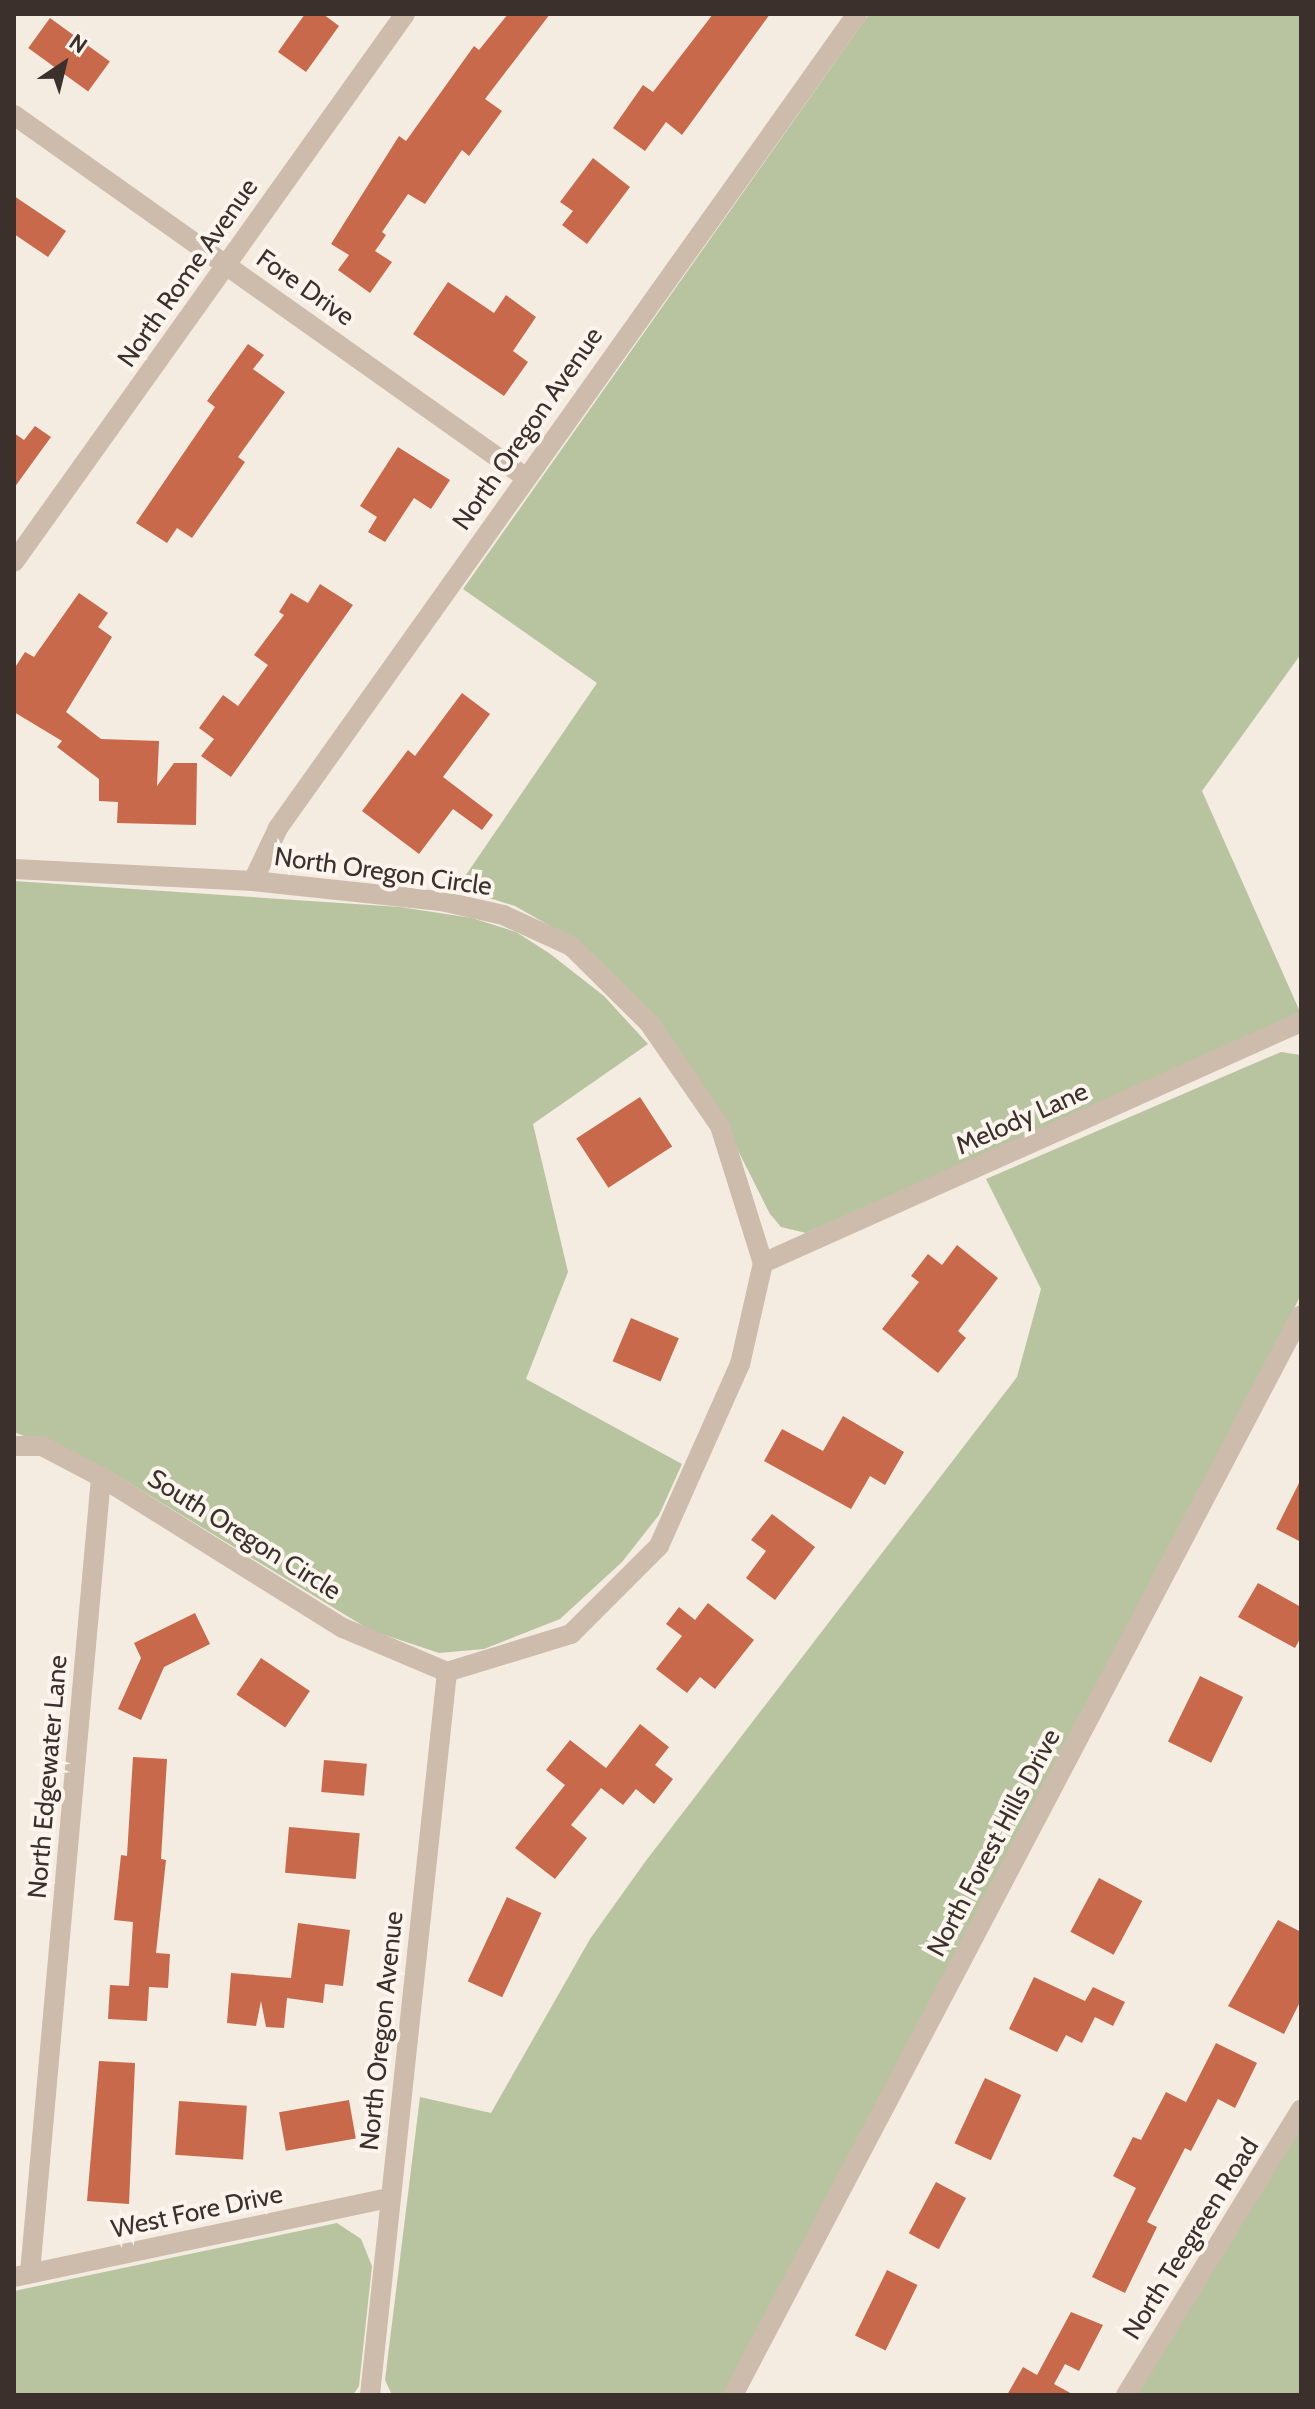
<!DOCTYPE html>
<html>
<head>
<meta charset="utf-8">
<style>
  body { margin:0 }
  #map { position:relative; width:1315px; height:2409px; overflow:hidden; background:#f4ebe1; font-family:Cabin,sans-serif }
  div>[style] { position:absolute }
  .green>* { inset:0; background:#b8c4a0 }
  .building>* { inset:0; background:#c8694b; transform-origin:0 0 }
  .street>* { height:20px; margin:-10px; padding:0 10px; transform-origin:10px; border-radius:10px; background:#cdbbac }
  span { translate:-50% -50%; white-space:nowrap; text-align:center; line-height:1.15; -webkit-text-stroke:8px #fbf5ee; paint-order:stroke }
  .street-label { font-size:26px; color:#3b302b }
  .frame { position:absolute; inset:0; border:16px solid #3b302b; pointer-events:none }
  .north { position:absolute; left:24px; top:24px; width:80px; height:80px; -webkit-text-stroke:6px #fbf5ee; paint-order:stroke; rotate:35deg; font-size:22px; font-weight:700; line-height:32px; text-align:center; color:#3b302b }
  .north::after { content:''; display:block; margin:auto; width:28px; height:36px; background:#3b302b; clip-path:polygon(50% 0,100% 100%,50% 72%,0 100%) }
</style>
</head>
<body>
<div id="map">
  <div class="green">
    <div style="clip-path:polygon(869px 14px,1301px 14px,1301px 654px,1202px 791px,1301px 1014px,806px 1233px,781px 1227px,770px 1214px,715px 1105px,566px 935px,515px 906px,457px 888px,597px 683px,463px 589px)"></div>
    <div style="clip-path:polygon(14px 881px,400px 907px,472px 918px,516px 932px,549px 953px,604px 996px,648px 1044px,533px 1124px,568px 1272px,526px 1379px,682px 1464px,659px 1515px,622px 1562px,560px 1619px,484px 1649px,439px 1653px,370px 1630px,103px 1467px,14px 1432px)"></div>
    <div style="clip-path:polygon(1281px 1052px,1301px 1055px,1301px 1295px,724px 2395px,392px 2395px,385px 2380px,420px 2097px,491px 2113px,590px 1939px,645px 1862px,1017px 1377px,1041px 1289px,986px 1179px)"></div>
    <div style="clip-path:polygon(1301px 2122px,1301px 2395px,1136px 2395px)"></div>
    <div style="clip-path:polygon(337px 2223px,361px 2239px,372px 2266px,359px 2386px,353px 2395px,14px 2395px,14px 2291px)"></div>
  </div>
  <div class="building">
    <div style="clip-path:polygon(305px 14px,323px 14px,339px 26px,306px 72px,278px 52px)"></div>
    <div style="clip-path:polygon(508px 14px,550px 14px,485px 99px,502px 111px,469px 156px,462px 150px,425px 204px,408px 194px,382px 232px,386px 235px,375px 251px,392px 262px,370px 293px,338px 270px,349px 255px,331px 244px,399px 136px,406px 141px,474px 46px,479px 50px)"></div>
    <div style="clip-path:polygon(713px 14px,770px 14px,682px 135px,666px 122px,645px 151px,613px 128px,643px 85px,653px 92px)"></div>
    <div style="left:50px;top:18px;width:74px;height:37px;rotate:36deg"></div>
    <div style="clip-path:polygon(593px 158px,630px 187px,587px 244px,562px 225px,573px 211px,560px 202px)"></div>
    <div style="clip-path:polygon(14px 196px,66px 231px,48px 257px,14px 234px)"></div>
    <div style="clip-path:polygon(448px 282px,494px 313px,506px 295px,536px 317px,513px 351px,528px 362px,504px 396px,413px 334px)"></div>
    <div style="clip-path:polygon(248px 344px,264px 355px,253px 369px,285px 392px,238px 457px,245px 462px,192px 538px,177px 528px,167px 543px,136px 523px,215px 407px,207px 401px)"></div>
    <div style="clip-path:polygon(35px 426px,51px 437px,14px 488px,14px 433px,24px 440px)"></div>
    <div style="clip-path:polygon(398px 447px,450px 480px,431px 509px,414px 498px,385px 542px,368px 532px,377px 517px,360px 506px)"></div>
    <div style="clip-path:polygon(320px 584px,353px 605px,231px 777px,201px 756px,214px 739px,199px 728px,223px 695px,238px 706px,268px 665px,254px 655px,284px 615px,279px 612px,291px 593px,308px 603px)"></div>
    <div style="clip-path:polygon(79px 593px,108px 613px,98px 627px,112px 637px,66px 712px,101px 739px,159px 741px,157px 786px,174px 763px,197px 763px,196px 825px,117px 823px,118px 802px,99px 801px,99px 779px,57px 747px,62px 741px,14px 712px,14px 669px,25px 652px,34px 657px)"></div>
    <div style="clip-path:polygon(462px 693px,490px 714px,443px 777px,493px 815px,482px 830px,453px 809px,419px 854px,362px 811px,408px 750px,415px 756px)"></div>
    <div style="left:640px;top:1097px;width:59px;height:76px;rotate:57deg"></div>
    <div style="clip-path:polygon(957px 1245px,998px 1278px,958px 1331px,966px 1338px,938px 1373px,882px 1329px,919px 1282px,911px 1276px,928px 1254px,942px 1265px)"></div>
    <div style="left:631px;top:1318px;width:52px;height:47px;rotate:23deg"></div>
    <div style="clip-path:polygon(843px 1416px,904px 1452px,885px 1485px,870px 1476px,851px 1509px,764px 1461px,782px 1429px,823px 1451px)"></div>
    <div style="clip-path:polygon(1301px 1479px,1301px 1542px,1276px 1529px)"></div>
    <div style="clip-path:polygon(772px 1514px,815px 1547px,775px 1600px,746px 1578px,766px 1551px,751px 1540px)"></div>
    <div style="clip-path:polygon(1258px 1583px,1301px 1607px,1301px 1637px,1295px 1648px,1238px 1617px)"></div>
    <div style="clip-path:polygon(708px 1603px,754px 1640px,715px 1689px,700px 1677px,687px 1693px,656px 1669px,682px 1636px,666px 1624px,679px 1607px,695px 1620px)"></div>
    <div style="clip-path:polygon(195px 1613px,210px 1644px,164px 1667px,141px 1720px,118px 1709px,141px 1658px,134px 1643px)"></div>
    <div style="left:261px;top:1658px;width:59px;height:44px;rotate:34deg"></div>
    <div style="left:1200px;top:1676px;width:48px;height:73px;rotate:26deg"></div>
    <div style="clip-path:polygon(640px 1724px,669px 1747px,655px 1765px,673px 1779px,654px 1804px,636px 1789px,623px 1805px,601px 1788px,571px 1825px,587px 1838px,555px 1879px,515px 1848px,565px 1785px,546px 1770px,570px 1740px,606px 1768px)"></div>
    <div style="clip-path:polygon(133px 1757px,167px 1759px,161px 1859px,166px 1860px,156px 1953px,170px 1954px,168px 1988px,149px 1987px,147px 2021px,108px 2019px,110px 1985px,129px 1986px,133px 1922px,114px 1920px,121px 1855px,127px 1856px)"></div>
    <div style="left:324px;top:1760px;width:43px;height:32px;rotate:5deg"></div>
    <div style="left:289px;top:1827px;width:71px;height:46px;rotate:5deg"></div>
    <div style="left:1099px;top:1878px;width:49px;height:61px;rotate:28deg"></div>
    <div style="left:507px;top:1897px;width:38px;height:93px;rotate:25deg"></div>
    <div style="clip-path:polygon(1278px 1920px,1301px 1932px,1301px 2000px,1284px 2034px,1228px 2006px)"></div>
    <div style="clip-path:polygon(298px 1923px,350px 1930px,343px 1986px,325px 1984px,323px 2003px,287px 1998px,284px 2028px,266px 2027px,261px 2001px,256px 2026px,227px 2023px,231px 1973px,291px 1978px)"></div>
    <div style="clip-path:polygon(1034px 1977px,1085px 2001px,1093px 1987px,1125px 2002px,1113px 2026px,1095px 2017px,1082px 2043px,1066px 2035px,1057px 2052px,1009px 2029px)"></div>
    <div style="clip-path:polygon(1216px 2043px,1257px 2063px,1235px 2108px,1218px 2099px,1191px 2151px,1185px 2148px,1147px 2222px,1157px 2227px,1125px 2293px,1092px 2277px,1136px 2188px,1113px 2176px,1133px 2137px,1141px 2140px,1166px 2092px,1186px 2102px)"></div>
    <div style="clip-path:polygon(99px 2061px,135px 2063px,129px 2204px,87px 2201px)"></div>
    <div style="left:985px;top:2078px;width:40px;height:72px;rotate:25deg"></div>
    <div style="left:349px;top:2100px;width:39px;height:71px;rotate:80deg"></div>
    <div style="left:179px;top:2101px;width:68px;height:54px;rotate:4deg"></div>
    <div style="left:936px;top:2182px;width:34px;height:58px;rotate:28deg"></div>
    <div style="left:887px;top:2270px;width:34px;height:73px;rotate:26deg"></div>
    <div style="clip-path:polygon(1071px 2312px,1103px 2325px,1079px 2371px,1065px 2364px,1054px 2384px,1074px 2395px,1007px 2395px,1023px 2367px,1037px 2375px)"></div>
  </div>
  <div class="street">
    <div style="left:14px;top:115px;width:626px;rotate:35.31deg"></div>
    <div style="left:14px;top:562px;width:673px;rotate:-54.49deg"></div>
    <div style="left:14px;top:869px;width:239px;rotate:2.9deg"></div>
    <div style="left:253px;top:881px;width:189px;rotate:6.1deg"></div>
    <div style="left:441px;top:901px;width:64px;rotate:12.7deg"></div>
    <div style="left:503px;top:915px;width:75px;rotate:24.5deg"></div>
    <div style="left:571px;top:946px;width:110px;rotate:44.6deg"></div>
    <div style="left:649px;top:1023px;width:125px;rotate:55.4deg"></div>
    <div style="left:720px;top:1126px;width:144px;rotate:72.6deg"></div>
    <div style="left:763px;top:1263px;width:104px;rotate:102.8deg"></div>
    <div style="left:740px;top:1364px;width:199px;rotate:114deg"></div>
    <div style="left:659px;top:1546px;width:124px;rotate:135deg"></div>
    <div style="left:571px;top:1634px;width:130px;rotate:163deg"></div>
    <div style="left:253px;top:881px;width:59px;rotate:-64.7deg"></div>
    <div style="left:278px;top:828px;width:999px;rotate:-54.58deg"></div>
    <div style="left:763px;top:1263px;width:590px;rotate:-24.13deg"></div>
    <div style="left:14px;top:1446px;width:28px"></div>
    <div style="left:42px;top:1446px;width:67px;rotate:27.7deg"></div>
    <div style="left:101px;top:1477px;width:285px;rotate:32deg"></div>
    <div style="left:343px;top:1628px;width:113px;rotate:22.9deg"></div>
    <div style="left:30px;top:2273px;width:799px;rotate:-84.9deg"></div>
    <div style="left:14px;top:2277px;width:384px;rotate:-11.9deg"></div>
    <div style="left:370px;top:2395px;width:727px;rotate:-83.92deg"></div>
    <div style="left:733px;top:2395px;width:1220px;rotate:-62.26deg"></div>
    <div style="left:1126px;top:2395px;width:335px;rotate:-58.5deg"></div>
  </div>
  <div class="street-label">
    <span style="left:188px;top:273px;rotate:-55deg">North Rome Avenue</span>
    <span style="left:305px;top:288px;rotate:35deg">Fore Drive</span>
    <span style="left:528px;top:429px;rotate:-55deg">North Oregon Avenue</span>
    <span style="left:383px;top:872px;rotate:8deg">North Oregon Circle</span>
    <span style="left:1022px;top:1119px;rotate:-24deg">Melody Lane</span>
    <span style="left:244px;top:1535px;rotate:32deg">South Oregon Circle</span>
    <span style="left:48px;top:1777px;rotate:-85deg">North Edgewater Lane</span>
    <span style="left:994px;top:1843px;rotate:-62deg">North Forest Hills Drive</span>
    <span style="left:382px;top:2031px;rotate:-84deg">North Oregon Avenue</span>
    <span style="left:197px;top:2212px;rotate:-12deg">West Fore Drive</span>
    <span style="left:1191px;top:2239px;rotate:-58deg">North Teegreen Road</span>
  </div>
  <div class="frame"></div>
  <div class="north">N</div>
</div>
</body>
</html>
